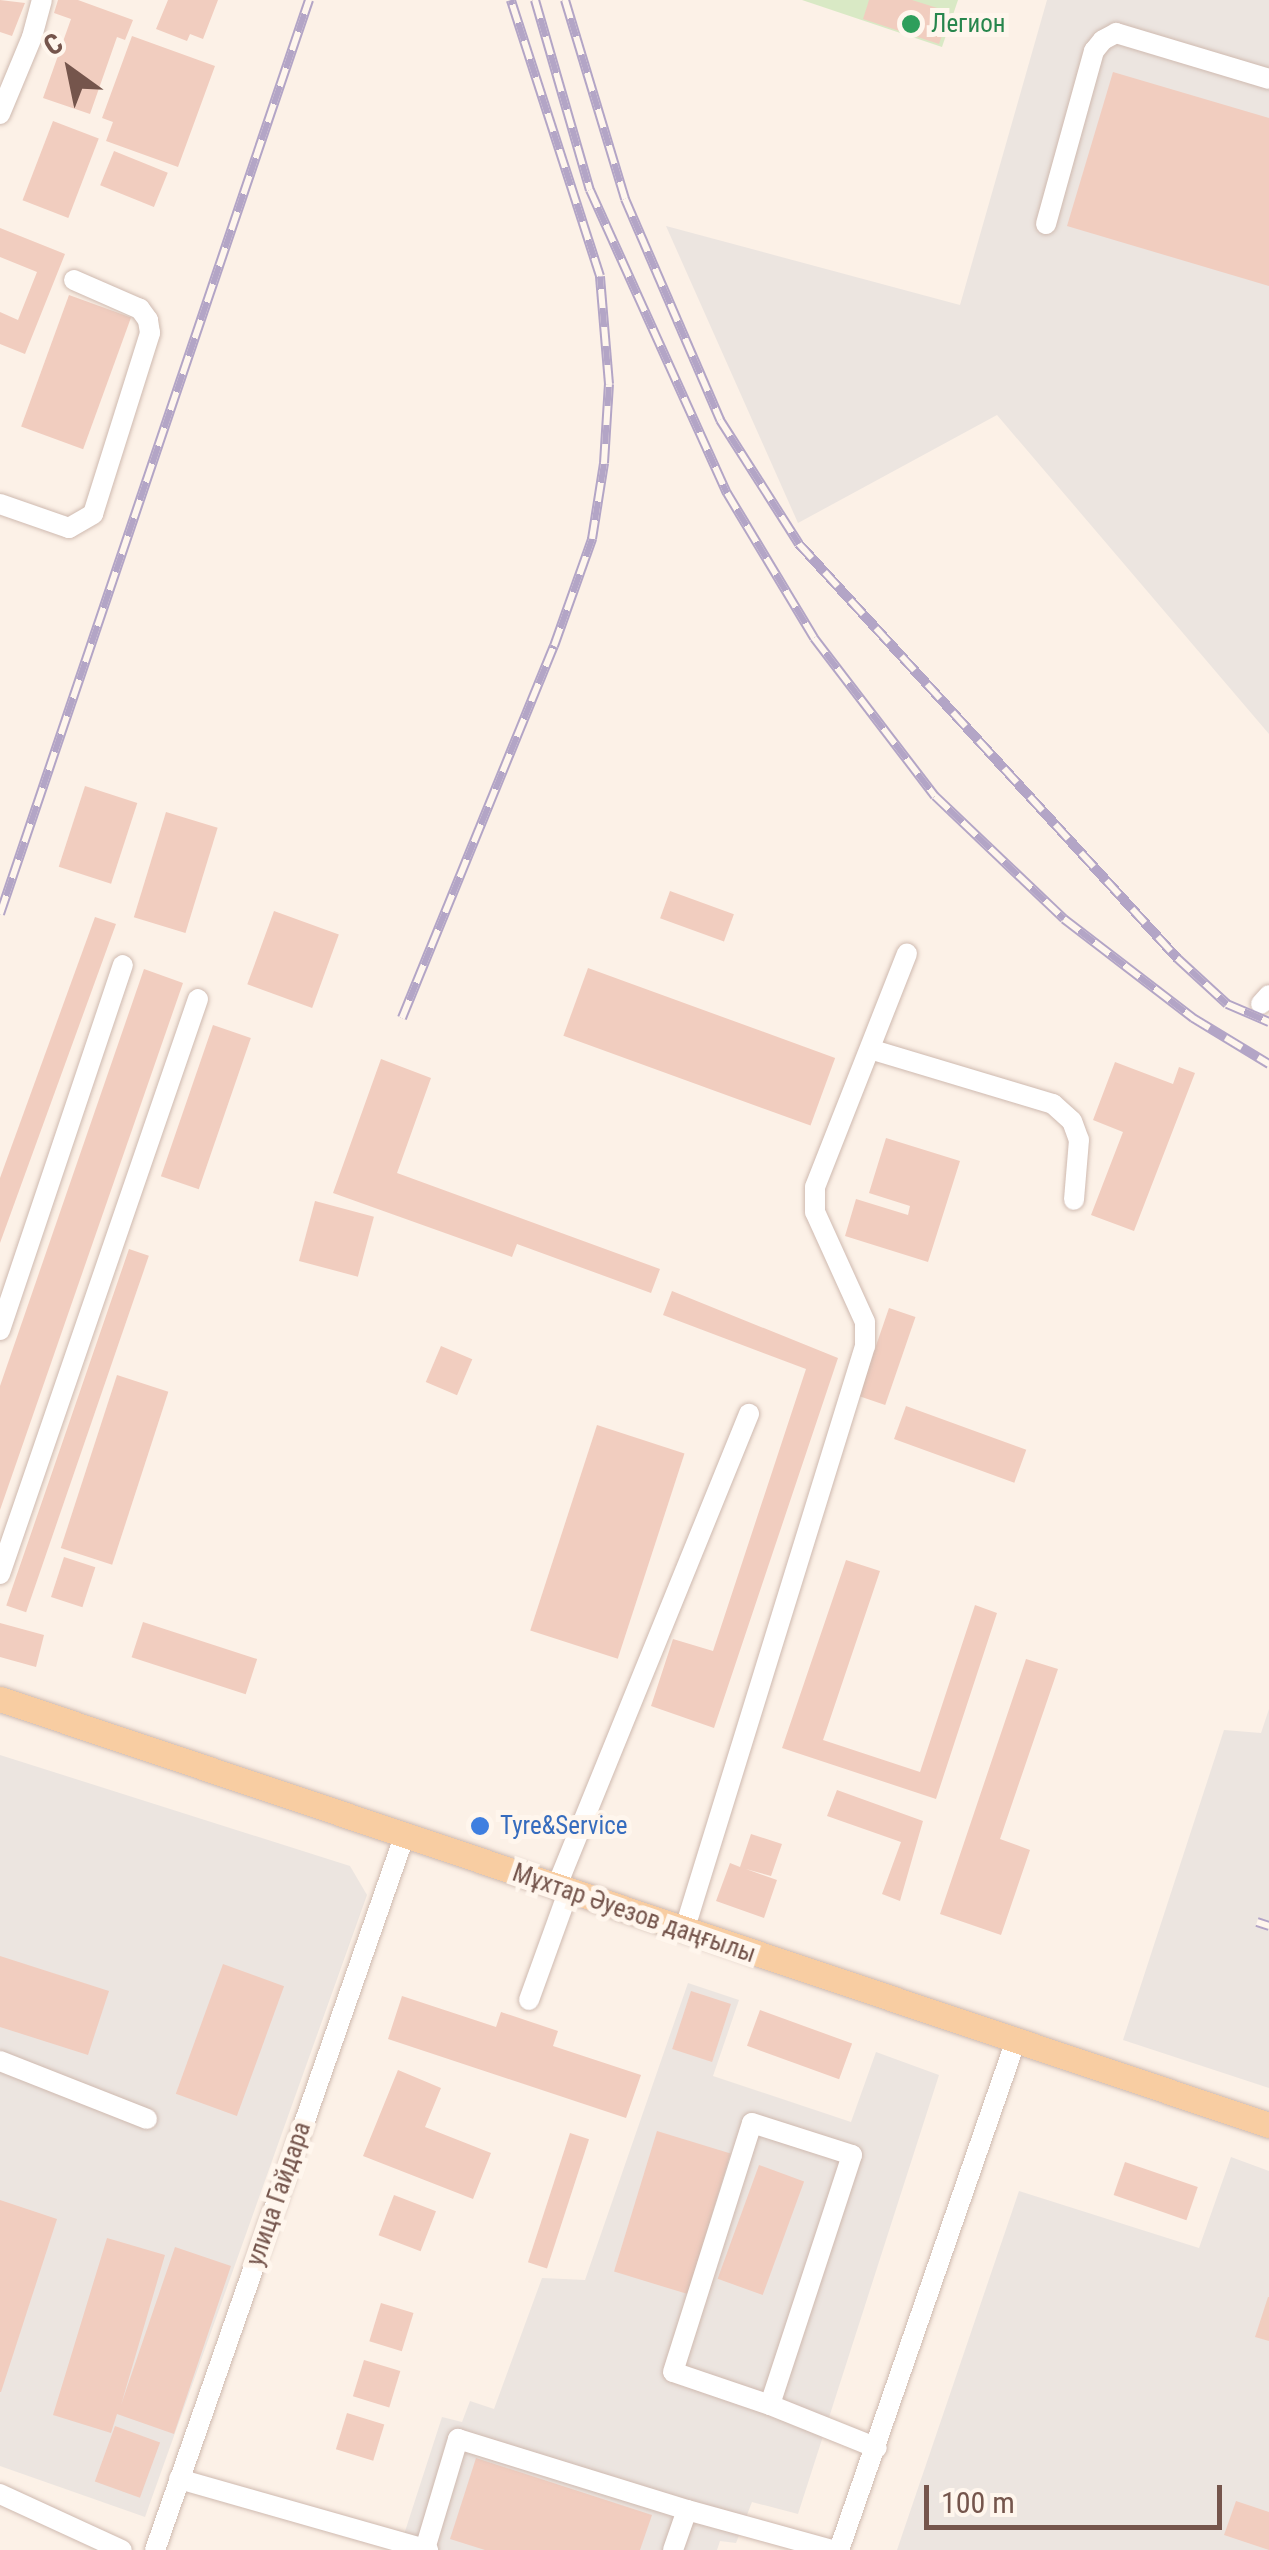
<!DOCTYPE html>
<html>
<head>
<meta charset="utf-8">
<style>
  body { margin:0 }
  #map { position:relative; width:1269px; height:2550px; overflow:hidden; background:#fcf1e7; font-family:"Roboto Condensed",sans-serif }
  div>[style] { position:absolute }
  .industrial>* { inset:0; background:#ece5e0 }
  .green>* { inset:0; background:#d9e9c5 }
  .building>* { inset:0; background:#f1cdbf; transform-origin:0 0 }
  .roads { filter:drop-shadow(0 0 2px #cfbab0) drop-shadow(0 0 2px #cfbab0) }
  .minor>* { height:20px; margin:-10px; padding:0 10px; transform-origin:10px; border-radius:10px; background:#fff }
  .major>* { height:25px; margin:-12.5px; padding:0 12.5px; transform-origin:12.5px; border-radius:12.5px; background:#f8cda2 }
  .rail>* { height:10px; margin-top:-5px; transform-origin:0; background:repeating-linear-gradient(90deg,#fff6ed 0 19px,#b3a5c6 0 38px); box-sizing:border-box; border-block:2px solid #b3a5c6 }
  .dots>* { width:28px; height:28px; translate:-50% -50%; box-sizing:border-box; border:5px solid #fff6ed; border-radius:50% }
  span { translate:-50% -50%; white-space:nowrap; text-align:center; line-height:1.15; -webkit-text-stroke:10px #fff6ed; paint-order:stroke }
  .leisure-label { font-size:25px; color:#27864d }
  .left { translate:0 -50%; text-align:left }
  .shop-label { font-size:25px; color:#366cbe }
  .street-label { font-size:25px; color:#75554c }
  .north { position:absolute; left:20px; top:20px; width:100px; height:100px; -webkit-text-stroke:8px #fff6ed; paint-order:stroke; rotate:327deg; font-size:28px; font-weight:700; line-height:40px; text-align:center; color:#75554c }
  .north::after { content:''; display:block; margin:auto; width:35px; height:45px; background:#75554c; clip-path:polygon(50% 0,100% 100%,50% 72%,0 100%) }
  .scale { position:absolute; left:924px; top:2485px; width:298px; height:45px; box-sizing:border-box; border:5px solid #75554c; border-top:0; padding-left:12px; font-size:30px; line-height:35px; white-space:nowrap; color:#75554c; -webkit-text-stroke:8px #fff6ed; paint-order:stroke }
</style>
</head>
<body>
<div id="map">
  <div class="industrial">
    <div style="clip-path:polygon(1047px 0,1269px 0,1269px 734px,997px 415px,798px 523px,666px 226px,960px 305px)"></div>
    <div style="clip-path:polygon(1269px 1709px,1269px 2088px,1123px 2040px,1224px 1730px,1261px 1733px)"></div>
    <div style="clip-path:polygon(0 1755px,350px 1866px,367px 1895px,145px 2517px,0 2466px)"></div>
    <div style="clip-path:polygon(688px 1983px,739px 2000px,713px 2076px,851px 2122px,876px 2052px,939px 2075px,798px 2514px,752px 2502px,736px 2543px,720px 2541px,717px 2550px,399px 2550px,442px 2417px,462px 2422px,470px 2401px,494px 2409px,542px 2278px,585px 2280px)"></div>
    <div style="clip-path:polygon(1231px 2157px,1269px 2171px,1269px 2550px,897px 2550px,1019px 2191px,1199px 2248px)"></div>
  </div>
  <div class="green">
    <div style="clip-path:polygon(802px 0,958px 0,942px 47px)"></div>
  </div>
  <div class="building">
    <div style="clip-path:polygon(0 0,25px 3px,12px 36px,0 32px)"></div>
    <div style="clip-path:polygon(58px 0,78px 0,133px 20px,125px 40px,117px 37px,90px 114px,43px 98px,71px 19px,54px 13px)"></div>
    <div style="clip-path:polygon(168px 0,218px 0,203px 39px,190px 34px,187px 41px,156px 29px)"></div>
    <div style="clip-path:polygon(869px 0,912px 0,950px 12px,939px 44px,863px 19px)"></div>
    <div style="clip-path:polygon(132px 36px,215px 66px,178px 167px,106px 141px,113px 122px,102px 118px)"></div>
    <div style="clip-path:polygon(1113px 72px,1269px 118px,1269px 286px,1067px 226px)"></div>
    <div style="left:53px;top:121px;width:49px;height:85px;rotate:21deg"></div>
    <div style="left:114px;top:151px;width:58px;height:37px;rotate:22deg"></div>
    <div style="clip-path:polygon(0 228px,65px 254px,25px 354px,0 344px,0 312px,18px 320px,37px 272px,0 257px)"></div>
    <div style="left:69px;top:295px;width:66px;height:140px;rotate:20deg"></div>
    <div style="left:85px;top:786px;width:55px;height:85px;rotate:18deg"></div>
    <div style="left:166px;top:812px;width:54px;height:110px;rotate:17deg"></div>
    <div style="left:670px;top:891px;width:68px;height:29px;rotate:20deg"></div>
    <div style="left:274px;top:911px;width:69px;height:78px;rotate:20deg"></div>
    <div style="clip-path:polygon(95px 917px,116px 924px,0 1243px,0 1178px)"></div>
    <div style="left:588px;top:968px;width:263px;height:72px;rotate:20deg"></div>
    <div style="clip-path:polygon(144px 969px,183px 983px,0 1510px,0 1386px)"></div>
    <div style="left:213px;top:1025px;width:40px;height:160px;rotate:19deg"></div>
    <div style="clip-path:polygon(381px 1059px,431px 1078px,397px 1173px,660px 1269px,651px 1293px,517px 1244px,512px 1257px,333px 1193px)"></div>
    <div style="clip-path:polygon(1115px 1062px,1173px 1084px,1179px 1067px,1195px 1073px,1134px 1231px,1091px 1215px,1123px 1132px,1093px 1120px)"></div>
    <div style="clip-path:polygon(886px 1138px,960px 1161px,928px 1262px,845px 1236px,856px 1199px,908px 1215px,910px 1206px,869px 1193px)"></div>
    <div style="left:315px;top:1201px;width:61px;height:62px;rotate:15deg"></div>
    <div style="left:129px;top:1249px;width:21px;height:377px;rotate:19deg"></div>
    <div style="clip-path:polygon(672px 1291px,838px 1358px,714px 1728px,651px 1706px,673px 1639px,713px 1651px,806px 1369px,663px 1315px)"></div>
    <div style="left:889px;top:1308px;width:28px;height:93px;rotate:19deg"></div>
    <div style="left:441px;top:1346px;width:34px;height:39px;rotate:23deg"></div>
    <div style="left:117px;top:1375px;width:54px;height:182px;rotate:18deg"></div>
    <div style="left:906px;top:1406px;width:128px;height:35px;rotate:20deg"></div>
    <div style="left:597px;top:1425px;width:92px;height:216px;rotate:18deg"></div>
    <div style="left:64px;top:1557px;width:33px;height:42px;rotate:18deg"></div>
    <div style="clip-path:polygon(846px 1560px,880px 1571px,823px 1740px,920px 1772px,975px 1605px,997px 1613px,936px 1799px,782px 1748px)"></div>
    <div style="left:143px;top:1622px;width:120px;height:37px;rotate:18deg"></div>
    <div style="clip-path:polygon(0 1623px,44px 1635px,36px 1667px,0 1657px)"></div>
    <div style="clip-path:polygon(1026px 1659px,1058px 1669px,1000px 1839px,1030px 1850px,1001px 1935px,940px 1914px)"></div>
    <div style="clip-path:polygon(837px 1790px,923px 1821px,900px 1901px,882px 1894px,901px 1842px,827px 1816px)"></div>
    <div style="clip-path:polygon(751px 1834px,782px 1844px,771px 1876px,746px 1869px,777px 1880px,764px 1918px,716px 1901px,730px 1863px,740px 1867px)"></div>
    <div style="clip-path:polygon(0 1956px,109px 1991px,88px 2055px,0 2027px)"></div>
    <div style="left:223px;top:1964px;width:65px;height:138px;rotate:20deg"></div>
    <div style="left:691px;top:1991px;width:42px;height:61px;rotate:18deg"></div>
    <div style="clip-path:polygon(402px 1996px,496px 2027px,501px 2012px,558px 2031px,553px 2046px,641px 2075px,626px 2118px,388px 2039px)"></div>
    <div style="left:760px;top:2010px;width:98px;height:38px;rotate:20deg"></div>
    <div style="clip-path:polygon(398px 2070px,441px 2088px,425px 2127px,491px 2153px,473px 2199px,363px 2156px)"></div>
    <div style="left:657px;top:2131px;width:77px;height:147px;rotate:17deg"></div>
    <div style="left:570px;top:2133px;width:20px;height:136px;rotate:18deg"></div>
    <div style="left:1125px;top:2162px;width:77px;height:35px;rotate:19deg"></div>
    <div style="left:759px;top:2165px;width:48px;height:121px;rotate:20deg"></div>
    <div style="left:394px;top:2195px;width:45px;height:43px;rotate:21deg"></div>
    <div style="clip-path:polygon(0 2200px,57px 2219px,1px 2392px,0 2392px)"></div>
    <div style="clip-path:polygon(107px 2238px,165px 2255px,121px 2405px,175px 2247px,231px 2266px,174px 2434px,117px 2414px,111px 2433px,53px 2415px)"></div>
    <div style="clip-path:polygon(1268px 2297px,1269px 2297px,1269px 2341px,1255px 2337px)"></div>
    <div style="left:381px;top:2303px;width:34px;height:40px;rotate:17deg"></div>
    <div style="left:364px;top:2360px;width:38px;height:38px;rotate:17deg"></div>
    <div style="left:347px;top:2413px;width:39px;height:38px;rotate:17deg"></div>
    <div style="left:115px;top:2426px;width:48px;height:59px;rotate:20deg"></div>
    <div style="clip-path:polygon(476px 2458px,652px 2515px,640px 2550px,485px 2550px,450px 2539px)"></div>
    <div style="clip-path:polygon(1236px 2501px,1269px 2512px,1269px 2550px,1224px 2535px)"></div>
  </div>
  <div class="roads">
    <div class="minor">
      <div style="left:0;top:114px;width:83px;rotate:-67.4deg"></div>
      <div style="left:32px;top:37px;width:38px;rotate:-75deg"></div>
      <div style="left:1046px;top:224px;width:180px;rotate:-74.5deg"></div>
      <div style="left:1094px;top:51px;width:14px;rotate:-51deg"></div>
      <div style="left:1103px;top:40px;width:15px;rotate:-28deg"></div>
      <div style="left:1116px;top:33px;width:160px;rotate:16.7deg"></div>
      <div style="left:0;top:504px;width:73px;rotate:19.2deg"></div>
      <div style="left:69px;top:528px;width:28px;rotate:-30deg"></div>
      <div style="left:93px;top:514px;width:190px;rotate:-72.5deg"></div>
      <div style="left:150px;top:333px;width:13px;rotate:-99deg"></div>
      <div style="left:148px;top:320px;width:14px;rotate:-126deg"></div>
      <div style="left:140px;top:309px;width:72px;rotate:-156.3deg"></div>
      <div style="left:1261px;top:1004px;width:12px;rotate:-48deg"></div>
      <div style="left:873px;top:1050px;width:188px;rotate:16.7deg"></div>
      <div style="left:1053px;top:1104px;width:25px;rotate:42deg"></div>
      <div style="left:1072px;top:1121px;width:20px;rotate:70deg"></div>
      <div style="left:1079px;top:1140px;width:60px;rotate:94.8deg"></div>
      <div style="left:0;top:1330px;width:385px;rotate:-71.4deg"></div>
      <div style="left:0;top:1574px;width:608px;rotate:-71deg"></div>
      <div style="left:556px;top:1888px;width:512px;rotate:-67.85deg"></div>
      <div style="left:684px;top:1931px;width:612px;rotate:-72.81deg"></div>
      <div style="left:865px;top:1346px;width:24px;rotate:-90deg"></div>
      <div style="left:865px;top:1322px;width:121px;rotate:-114.4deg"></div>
      <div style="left:815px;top:1212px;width:25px;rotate:-90deg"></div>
      <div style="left:815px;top:1187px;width:251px;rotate:-68.5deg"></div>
      <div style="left:529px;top:2000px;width:115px;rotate:-70.1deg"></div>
      <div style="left:0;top:2061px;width:158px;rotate:21.5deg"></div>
      <div style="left:770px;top:2405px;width:102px;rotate:-161.2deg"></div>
      <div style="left:673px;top:2372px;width:261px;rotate:-72.4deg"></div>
      <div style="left:752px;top:2123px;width:105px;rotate:17.7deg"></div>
      <div style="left:852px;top:2155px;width:263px;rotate:108.2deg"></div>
      <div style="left:770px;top:2405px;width:115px;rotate:21.9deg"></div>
      <div style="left:179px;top:2479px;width:259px;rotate:15.9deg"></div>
      <div style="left:0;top:2494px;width:134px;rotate:24.7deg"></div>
      <div style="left:425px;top:2549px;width:115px;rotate:-73.3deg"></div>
      <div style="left:458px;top:2439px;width:240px;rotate:17.2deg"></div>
      <div style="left:155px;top:2550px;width:755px;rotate:-70.75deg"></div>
      <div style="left:673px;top:2550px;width:42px;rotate:-70.7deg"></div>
      <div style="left:687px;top:2510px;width:150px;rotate:15.4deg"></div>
      <div style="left:839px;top:2550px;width:537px;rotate:-70.86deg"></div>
    </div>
    <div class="major">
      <div style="left:0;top:1699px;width:1339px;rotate:18.56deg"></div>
    </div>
  </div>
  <div class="rail">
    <div style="left:535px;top:0;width:198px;rotate:73.9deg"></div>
    <div style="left:590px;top:190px;width:333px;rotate:65.7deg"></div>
    <div style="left:727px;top:493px;width:169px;rotate:59deg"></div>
    <div style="left:814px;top:638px;width:199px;rotate:52.6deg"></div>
    <div style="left:935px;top:796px;width:178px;rotate:43.6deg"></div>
    <div style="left:1064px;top:919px;width:163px;rotate:37.5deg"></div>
    <div style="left:1193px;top:1018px;width:89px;rotate:31.2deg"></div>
    <div style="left:565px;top:0;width:208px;rotate:73.2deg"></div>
    <div style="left:625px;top:199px;width:241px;rotate:66.7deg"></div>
    <div style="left:720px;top:420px;width:147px;rotate:57.5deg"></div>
    <div style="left:799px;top:544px;width:561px;rotate:47.6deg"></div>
    <div style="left:1177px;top:958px;width:68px;rotate:42.6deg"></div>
    <div style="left:1227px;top:1004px;width:46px;rotate:23.2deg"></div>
    <div style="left:0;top:914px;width:965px;rotate:-71.32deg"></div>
    <div style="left:402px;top:1018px;width:402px;rotate:-67.8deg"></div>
    <div style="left:554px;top:646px;width:114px;rotate:-70.4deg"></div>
    <div style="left:592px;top:539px;width:77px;rotate:-81deg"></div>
    <div style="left:604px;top:463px;width:79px;rotate:-86.4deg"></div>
    <div style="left:609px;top:384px;width:108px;rotate:-94.8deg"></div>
    <div style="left:600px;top:276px;width:290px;rotate:-107.9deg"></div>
    <div style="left:1257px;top:1922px;width:13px;rotate:18deg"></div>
  </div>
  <div class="dots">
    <div style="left:911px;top:24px;background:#2e9e5b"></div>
    <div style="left:480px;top:1826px;background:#3f7fe0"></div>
  </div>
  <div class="leisure-label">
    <span class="left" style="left:931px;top:24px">Легион</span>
  </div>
  <div class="shop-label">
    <span class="left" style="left:500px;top:1826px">Tyre&amp;Service</span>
  </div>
  <div class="street-label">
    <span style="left:634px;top:1914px;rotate:19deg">Мұхтар Әуезов даңғылы</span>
    <span style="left:279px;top:2194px;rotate:-71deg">улица Гайдара</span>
  </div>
  <div class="north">С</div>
  <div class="scale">100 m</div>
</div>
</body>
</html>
